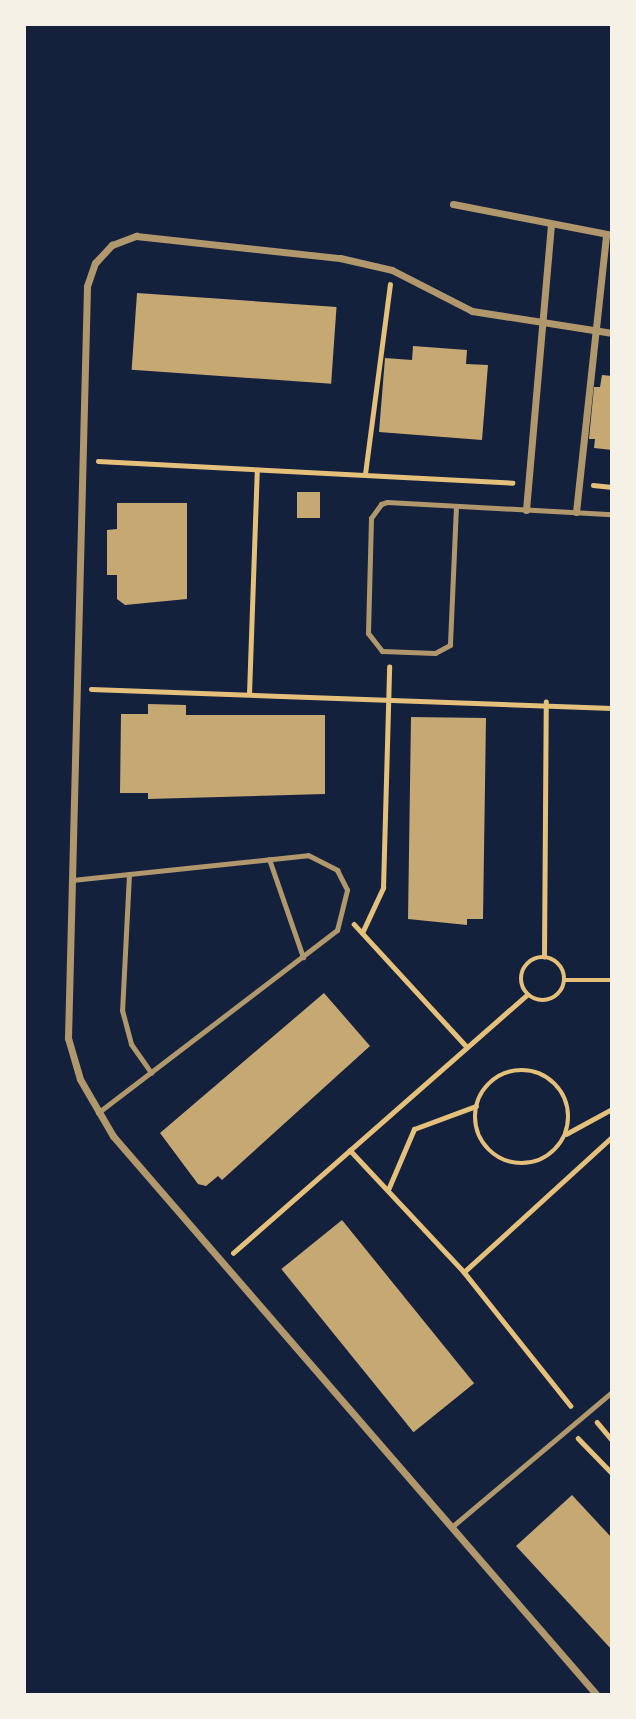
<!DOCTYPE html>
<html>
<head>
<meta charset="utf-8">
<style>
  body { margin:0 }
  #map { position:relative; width:636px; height:1719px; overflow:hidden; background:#14213d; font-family:"Fira Sans Condensed",sans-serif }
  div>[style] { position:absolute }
  .building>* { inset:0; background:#c6a872; transform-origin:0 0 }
  .path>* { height:4.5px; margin:-2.25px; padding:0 2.25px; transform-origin:2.25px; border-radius:2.25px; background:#e5c07b }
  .path>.ring { margin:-2.25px; padding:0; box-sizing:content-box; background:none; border:4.5px solid #e5c07b; border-radius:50% }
  .service>* { height:5px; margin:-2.5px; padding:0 2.5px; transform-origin:2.5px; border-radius:2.5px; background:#b1986c }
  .minor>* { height:7px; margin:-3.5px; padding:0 3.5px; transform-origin:3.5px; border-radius:3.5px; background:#b1986c }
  span { translate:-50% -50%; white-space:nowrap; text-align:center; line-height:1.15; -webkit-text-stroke:5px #f6f1e7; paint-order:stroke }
  .frame { position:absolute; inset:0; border:26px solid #f6f1e7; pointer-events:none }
</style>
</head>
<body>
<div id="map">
  <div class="building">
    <div style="left:137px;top:293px;width:200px;height:77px;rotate:4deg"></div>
    <div style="clip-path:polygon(413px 346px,467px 350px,466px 364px,488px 365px,482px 440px,379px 432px,385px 358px,412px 360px)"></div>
    <div style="clip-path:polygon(602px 375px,612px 376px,612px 450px,594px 448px,595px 439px,589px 439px,594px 387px,600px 387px)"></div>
    <div style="left:297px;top:492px;width:23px;height:26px"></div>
    <div style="clip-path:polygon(117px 503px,187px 503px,187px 599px,125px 605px,117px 599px,117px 575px,107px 575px,107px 530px,117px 529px)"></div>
    <div style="clip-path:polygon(148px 704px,186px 705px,186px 715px,325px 715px,325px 794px,148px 799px,148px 793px,120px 793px,121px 714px,148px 714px)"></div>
    <div style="clip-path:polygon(411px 717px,486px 718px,483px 919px,467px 919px,467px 925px,408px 919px)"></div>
    <div style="clip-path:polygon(324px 993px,370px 1046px,222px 1180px,218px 1176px,206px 1186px,198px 1184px,160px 1133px)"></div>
    <div style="left:342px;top:1220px;width:210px;height:78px;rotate:51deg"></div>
    <div style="clip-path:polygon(572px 1495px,612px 1538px,612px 1650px,516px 1546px)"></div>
  </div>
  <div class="path">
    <div style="left:98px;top:461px;width:415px;rotate:3deg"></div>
    <div style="left:365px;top:474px;width:191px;rotate:-82.5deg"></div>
    <div style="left:593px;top:485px;width:19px;rotate:6deg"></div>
    <div style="left:91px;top:689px;width:521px;rotate:2.09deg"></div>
    <div style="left:249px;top:694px;width:224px;rotate:-88deg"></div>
    <div style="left:354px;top:924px;width:167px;rotate:47.4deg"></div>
    <div style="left:362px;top:933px;width:50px;rotate:-65deg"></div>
    <div style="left:383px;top:888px;width:221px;rotate:-88.4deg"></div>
    <div style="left:544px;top:957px;width:255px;rotate:-89.6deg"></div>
    <div class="ring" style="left:521px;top:957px;width:39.5px;height:39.5px"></div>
    <div style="left:565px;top:980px;width:47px"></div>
    <div class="ring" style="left:475px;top:1070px;width:89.5px;height:89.5px"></div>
    <div style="left:566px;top:1134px;width:52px;rotate:-28.5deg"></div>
    <div style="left:350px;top:1150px;width:167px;rotate:46.9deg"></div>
    <div style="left:464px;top:1272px;width:171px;rotate:51.4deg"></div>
    <div style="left:388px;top:1190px;width:66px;rotate:-66.9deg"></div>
    <div style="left:414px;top:1129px;width:66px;rotate:-20.4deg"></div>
    <div style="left:233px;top:1253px;width:391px;rotate:-41.3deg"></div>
    <div style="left:464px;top:1272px;width:200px;rotate:-42.4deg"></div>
    <div style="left:597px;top:1422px;width:23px;rotate:50deg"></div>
    <div style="left:578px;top:1438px;width:49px;rotate:45.8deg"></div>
  </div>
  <div class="service">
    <div style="left:456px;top:506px;width:139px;rotate:92.5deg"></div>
    <div style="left:450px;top:645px;width:17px;rotate:152deg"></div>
    <div style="left:435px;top:653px;width:53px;rotate:-177.8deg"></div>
    <div style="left:382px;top:651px;width:23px;rotate:-128deg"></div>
    <div style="left:368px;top:633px;width:115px;rotate:-88.5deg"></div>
    <div style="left:371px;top:518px;width:17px;rotate:-54deg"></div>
    <div style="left:381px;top:504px;width:6px;rotate:-18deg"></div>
    <div style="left:387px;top:502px;width:225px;rotate:3.1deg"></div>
    <div style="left:269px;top:859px;width:104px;rotate:70.9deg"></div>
    <div style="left:129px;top:874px;width:136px;rotate:92.9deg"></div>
    <div style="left:122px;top:1010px;width:35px;rotate:75deg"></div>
    <div style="left:131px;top:1044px;width:35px;rotate:55deg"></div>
    <div style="left:72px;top:880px;width:237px;rotate:-6deg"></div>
    <div style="left:308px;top:855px;width:33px;rotate:27deg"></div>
    <div style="left:337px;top:870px;width:22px;rotate:63deg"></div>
    <div style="left:347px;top:890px;width:41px;rotate:104deg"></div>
    <div style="left:337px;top:930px;width:301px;rotate:142.6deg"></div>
    <div style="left:454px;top:1525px;width:207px;rotate:-40.1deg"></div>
  </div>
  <div class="minor">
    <div style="left:453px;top:204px;width:162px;rotate:11deg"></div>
    <div style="left:526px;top:510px;width:287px;rotate:-85deg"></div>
    <div style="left:576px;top:512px;width:279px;rotate:-83.8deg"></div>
    <div style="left:596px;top:1694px;width:738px;rotate:-130.88deg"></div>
    <div style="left:113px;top:1136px;width:66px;rotate:-120.1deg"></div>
    <div style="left:80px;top:1079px;width:43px;rotate:-106.3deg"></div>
    <div style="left:68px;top:1038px;width:752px;rotate:-88.55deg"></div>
    <div style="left:87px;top:286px;width:24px;rotate:-71deg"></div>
    <div style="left:95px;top:263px;width:25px;rotate:-47deg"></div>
    <div style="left:112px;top:245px;width:26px;rotate:-21deg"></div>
    <div style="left:136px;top:236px;width:205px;rotate:6.2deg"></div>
    <div style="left:340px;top:258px;width:53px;rotate:13deg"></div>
    <div style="left:392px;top:270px;width:90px;rotate:27.1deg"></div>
    <div style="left:472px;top:311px;width:142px;rotate:8.9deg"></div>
  </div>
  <div class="frame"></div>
</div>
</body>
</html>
